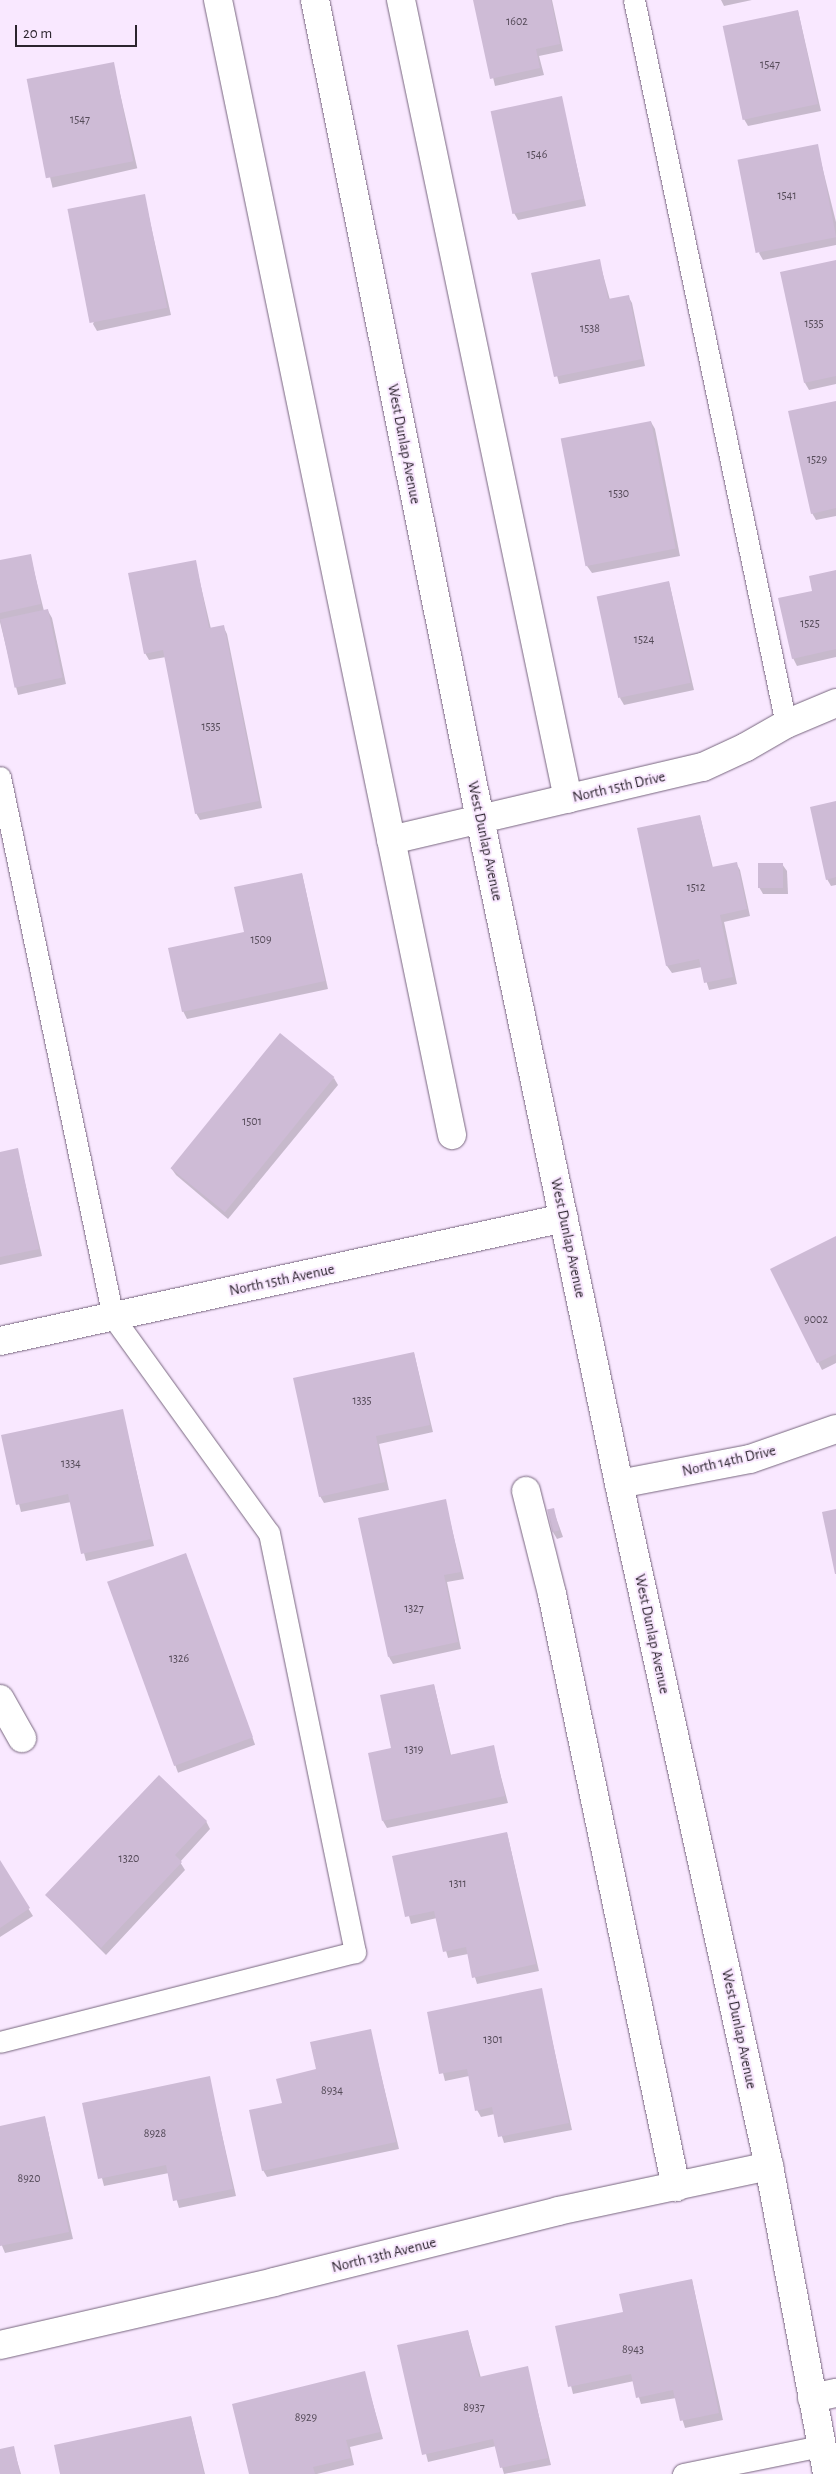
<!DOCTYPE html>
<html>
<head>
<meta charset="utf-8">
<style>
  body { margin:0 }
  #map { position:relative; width:836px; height:2474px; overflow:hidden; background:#f9e8ff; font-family:"Alegreya Sans",sans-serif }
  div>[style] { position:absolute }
  .shadow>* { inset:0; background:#0003; transform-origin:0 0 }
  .building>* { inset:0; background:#cebbd6; transform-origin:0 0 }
  .roads { filter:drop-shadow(0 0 1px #77667e) drop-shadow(0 0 1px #77667e) }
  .service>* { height:21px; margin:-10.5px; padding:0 10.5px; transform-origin:10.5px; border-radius:10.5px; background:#fff }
  .minor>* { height:28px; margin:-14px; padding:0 14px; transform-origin:14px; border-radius:14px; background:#fff }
  .tertiary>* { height:28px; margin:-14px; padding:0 14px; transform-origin:14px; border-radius:14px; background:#fff }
  .secondary>* { height:28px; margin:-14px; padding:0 14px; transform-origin:14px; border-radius:14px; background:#fff }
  span { translate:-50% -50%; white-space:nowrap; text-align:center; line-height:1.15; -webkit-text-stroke:4px #f9e8ff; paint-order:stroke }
  .number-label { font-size:12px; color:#544a58 }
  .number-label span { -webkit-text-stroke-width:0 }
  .street-label { font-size:15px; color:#2c242e }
  .scale { position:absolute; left:15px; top:25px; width:122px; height:22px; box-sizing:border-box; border:2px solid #2c242e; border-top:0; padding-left:6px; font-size:15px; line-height:18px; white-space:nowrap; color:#2c242e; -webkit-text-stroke:4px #f9e8ff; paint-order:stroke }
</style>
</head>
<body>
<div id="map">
  <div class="shadow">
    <div style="clip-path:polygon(475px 0,552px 0,563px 51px,539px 56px,544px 75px,495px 86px)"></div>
    <div style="clip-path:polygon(721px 0,752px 0,724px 6px)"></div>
    <div style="clip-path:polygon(798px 11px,821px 111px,748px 126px,744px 119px)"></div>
    <div style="left:113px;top:63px;width:108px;height:87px;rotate:77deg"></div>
    <div style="clip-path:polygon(561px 98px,586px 206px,518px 220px,514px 213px)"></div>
    <div style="clip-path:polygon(817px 146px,836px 222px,836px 245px,763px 260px,759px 253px)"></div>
    <div style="clip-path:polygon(144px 195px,171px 315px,97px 331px,93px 324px)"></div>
    <div style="clip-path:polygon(599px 260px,610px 300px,628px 296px,632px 303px,645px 366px,559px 384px,533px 274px)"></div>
    <div style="clip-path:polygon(836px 261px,836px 384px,809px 390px,805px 383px)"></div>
    <div style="clip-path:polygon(836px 402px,836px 516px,816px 520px,812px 513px)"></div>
    <div style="clip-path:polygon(651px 422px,655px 429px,680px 556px,592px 573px,587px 566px)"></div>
    <div style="clip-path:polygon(30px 555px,44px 611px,48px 611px,52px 618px,66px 684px,18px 695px,0 622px,0 562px)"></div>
    <div style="clip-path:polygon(195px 561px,211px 629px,223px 626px,227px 634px,262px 808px,200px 820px,196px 813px,166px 657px,149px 660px,145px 653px)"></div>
    <div style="clip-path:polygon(836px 571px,836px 657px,797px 666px,793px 658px,814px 592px)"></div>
    <div style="clip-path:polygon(669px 582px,694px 690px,624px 705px,620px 698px)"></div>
    <div style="clip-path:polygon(836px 802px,836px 885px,831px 886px,827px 879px)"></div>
    <div style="clip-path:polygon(700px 816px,713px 868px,736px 863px,740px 870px,750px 916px,724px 922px,737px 984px,709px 990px,702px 967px,672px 973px,667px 966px,638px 829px)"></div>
    <div style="clip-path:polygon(782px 864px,787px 871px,788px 894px,763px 894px,759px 887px)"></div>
    <div style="clip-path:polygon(302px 874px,328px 989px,187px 1019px,183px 1011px,245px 933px)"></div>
    <div style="clip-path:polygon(334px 1078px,338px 1085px,228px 1219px,176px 1175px,171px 1168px)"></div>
    <div style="clip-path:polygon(17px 1149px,42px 1256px,0 1265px,0 1153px)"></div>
    <div style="clip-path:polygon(836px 1237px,836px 1363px,822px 1370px,772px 1269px)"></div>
    <div style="clip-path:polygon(414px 1353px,433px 1432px,379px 1444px,389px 1490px,324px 1503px,320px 1496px)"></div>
    <div style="clip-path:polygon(122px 1410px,154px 1546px,86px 1561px,71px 1502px,21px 1512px,2px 1436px)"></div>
    <div style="clip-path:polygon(445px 1500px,464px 1579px,447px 1582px,461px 1649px,393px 1664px,389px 1657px)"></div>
    <div style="clip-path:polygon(553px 1509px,563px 1537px,557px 1539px,553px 1532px)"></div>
    <div style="left:186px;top:1555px;width:202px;height:82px;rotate:70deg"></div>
    <div style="clip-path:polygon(434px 1685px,451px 1755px,493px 1747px,508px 1803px,387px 1828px,383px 1821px,393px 1749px)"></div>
    <div style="clip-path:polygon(206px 1821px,210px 1829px,180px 1862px,185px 1870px,106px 1955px,47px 1896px)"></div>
    <div style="clip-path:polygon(507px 1833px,539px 1971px,477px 1984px,468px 1954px,448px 1958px,437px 1918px,411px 1924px,394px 1857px)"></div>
    <div style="clip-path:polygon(0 1863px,33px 1916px,0 1937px)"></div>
    <div style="clip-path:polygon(541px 1990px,572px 2130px,504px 2143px,495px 2114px,481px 2117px,477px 2110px,469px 2076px,445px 2081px,428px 2013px)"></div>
    <div style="clip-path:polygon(370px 2030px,399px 2149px,267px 2177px,263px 2170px,283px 2104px,318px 2070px)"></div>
    <div style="clip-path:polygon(209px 2078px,236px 2196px,179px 2208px,169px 2173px,104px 2186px,83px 2104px)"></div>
    <div style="clip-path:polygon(45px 2118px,73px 2239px,5px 2253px,0 2241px,0 2127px)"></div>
    <div style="clip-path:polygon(692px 2280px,723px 2420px,685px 2428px,676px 2398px,641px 2404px,634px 2381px,573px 2394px,557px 2327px,625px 2313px)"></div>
    <div style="clip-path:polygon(468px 2331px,481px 2378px,527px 2368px,551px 2465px,504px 2474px,496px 2446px,428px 2462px,399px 2346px)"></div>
    <div style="clip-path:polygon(364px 2373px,383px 2439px,350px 2447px,354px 2465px,317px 2474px,251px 2474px)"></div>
    <div style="clip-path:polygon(191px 2417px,205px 2474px,61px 2474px)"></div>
    <div style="clip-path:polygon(13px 2447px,21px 2474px,0 2474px,0 2450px)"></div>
  </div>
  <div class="building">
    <div style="clip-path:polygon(473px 0,551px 0,560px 44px,536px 49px,540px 68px,490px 79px)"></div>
    <div style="left:798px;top:10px;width:96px;height:77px;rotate:78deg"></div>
    <div style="left:114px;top:62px;width:101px;height:89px;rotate:79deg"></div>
    <div style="left:562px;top:96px;width:105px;height:73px;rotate:78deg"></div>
    <div style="left:818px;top:144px;width:95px;height:82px;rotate:79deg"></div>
    <div style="left:145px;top:194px;width:116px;height:79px;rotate:79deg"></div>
    <div style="clip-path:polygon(600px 259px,608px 299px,629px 295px,642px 359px,554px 377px,531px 273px)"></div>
    <div style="clip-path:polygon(836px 260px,836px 376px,804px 383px,780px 272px)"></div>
    <div style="clip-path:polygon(836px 401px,836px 508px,811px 514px,788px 411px)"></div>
    <div style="left:651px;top:421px;width:130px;height:92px;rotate:79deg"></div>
    <div style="clip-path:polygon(31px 554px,41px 604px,0 613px,0 560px)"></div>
    <div style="clip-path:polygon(196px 560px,209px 628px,224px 625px,259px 801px,195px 814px,163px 650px,144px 654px,128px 573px)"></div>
    <div style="clip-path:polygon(836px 570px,836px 649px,792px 659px,778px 598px,812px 591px,809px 576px)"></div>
    <div style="left:669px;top:581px;width:104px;height:74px;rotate:78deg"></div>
    <div style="left:48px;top:609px;width:70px;height:49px;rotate:78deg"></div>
    <div style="clip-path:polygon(836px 801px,836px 877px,826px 880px,810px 807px)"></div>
    <div style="clip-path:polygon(700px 815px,712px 867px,737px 862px,747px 909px,720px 915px,733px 977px,704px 983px,699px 959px,666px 966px,637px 828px)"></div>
    <div style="left:758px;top:863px;width:25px;height:25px"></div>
    <div style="clip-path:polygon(302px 873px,325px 981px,182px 1012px,168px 948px,244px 932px,234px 887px)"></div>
    <div style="left:280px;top:1033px;width:70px;height:174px;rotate:39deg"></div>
    <div style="clip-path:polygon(18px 1148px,39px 1249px,0 1257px,0 1152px)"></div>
    <div style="clip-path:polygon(836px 1236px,836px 1354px,817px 1363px,770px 1269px)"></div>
    <div style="clip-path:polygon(414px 1352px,430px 1425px,376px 1436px,385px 1482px,319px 1497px,293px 1378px)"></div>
    <div style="clip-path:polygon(123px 1409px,151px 1539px,81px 1554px,68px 1494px,16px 1505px,1px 1435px)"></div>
    <div style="clip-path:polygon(446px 1499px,461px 1572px,444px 1575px,458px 1642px,388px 1657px,358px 1518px)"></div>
    <div style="left:554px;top:1508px;width:23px;height:7px;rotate:77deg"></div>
    <div style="clip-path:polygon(836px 1509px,836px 1574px,835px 1574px,822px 1512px)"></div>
    <div style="left:186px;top:1553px;width:196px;height:84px;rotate:70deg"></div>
    <div style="clip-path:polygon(434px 1684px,450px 1755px,494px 1745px,505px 1796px,382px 1821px,368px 1753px,391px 1748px,380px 1695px)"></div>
    <div style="clip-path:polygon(159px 1775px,207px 1821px,175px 1855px,182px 1862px,101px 1948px,45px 1895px)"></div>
    <div style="clip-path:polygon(507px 1832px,536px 1964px,472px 1978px,466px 1947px,443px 1952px,434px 1911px,405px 1917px,392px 1856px)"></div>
    <div style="clip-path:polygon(0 1860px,30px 1908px,0 1928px)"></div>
    <div style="clip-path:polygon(542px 1988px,569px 2123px,498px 2137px,492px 2107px,475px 2111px,467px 2069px,439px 2074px,427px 2012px)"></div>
    <div style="clip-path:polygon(371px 2029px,396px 2142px,262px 2171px,249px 2110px,282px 2103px,276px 2079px,316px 2069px,310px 2042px)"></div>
    <div style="clip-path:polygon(210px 2076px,233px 2189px,173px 2201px,166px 2165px,98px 2179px,82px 2103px)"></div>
    <div style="clip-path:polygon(45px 2116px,69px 2232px,0 2246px,0 2126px)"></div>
    <div style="clip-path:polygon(692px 2279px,719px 2413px,680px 2421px,673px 2390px,636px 2398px,631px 2374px,568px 2387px,555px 2326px,623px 2312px,619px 2294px)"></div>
    <div style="clip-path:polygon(468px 2330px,479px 2377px,528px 2366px,548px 2458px,500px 2468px,493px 2439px,422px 2455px,397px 2345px)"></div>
    <div style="clip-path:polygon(365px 2371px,380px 2432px,346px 2440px,351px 2458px,313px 2467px,315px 2474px,249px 2474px,232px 2404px)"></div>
    <div style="clip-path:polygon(191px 2416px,204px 2474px,60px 2474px,54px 2445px)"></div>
    <div style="clip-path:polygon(14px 2446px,20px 2474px,0 2474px,0 2449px)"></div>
  </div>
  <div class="roads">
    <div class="service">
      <div style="left:634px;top:0;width:740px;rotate:78.14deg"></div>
      <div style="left:0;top:777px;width:552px;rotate:78.18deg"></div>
      <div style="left:113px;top:1317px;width:266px;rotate:54.2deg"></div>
      <div style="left:269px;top:1533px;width:428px;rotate:78.4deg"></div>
      <div style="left:355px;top:1952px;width:366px;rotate:165.8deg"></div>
      <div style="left:683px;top:2474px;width:141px;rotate:-11.5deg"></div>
    </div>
    <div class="minor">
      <div style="left:218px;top:0;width:1159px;rotate:78.35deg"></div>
      <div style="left:401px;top:0;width:816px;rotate:78.19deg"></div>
      <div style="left:391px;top:840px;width:320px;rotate:-13.2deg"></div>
      <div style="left:703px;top:767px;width:47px;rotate:-24.9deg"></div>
      <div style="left:746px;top:747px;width:46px;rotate:-29.9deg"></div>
      <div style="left:786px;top:724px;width:54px;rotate:-22.8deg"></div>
      <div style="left:619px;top:1484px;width:133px;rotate:-10.8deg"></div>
      <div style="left:750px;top:1459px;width:91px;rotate:-19.2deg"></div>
      <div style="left:526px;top:1491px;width:106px;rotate:75.8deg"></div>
      <div style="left:552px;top:1594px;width:606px;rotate:78.19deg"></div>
      <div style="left:0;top:1699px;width:45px;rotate:60.6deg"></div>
      <div style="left:0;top:2345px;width:281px;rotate:-12.9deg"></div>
      <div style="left:274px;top:2282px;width:293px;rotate:-14deg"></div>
      <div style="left:558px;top:2211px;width:216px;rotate:-12deg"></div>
      <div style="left:812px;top:2398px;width:25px;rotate:-12deg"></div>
    </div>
    <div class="tertiary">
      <div style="left:0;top:1341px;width:577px;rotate:-12.3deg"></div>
    </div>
    <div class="secondary">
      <div style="left:315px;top:0;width:835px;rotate:78.61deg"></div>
      <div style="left:480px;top:819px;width:679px;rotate:78.19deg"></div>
      <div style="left:619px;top:1484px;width:698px;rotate:77.6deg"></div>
      <div style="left:769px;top:2166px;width:313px;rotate:79.3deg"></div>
    </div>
  </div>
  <div class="number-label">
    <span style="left:517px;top:22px">1602</span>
    <span style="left:770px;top:65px">1547</span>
    <span style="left:80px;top:120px">1547</span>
    <span style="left:537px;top:155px">1546</span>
    <span style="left:787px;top:196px">1541</span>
    <span style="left:814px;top:324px">1535</span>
    <span style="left:590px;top:329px">1538</span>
    <span style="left:817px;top:460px">1529</span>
    <span style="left:619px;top:494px">1530</span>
    <span style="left:810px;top:624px">1525</span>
    <span style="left:644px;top:640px">1524</span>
    <span style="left:211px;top:727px">1535</span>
    <span style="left:696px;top:888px">1512</span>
    <span style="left:261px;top:940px">1509</span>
    <span style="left:252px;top:1122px">1501</span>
    <span style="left:816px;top:1320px">9002</span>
    <span style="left:362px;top:1401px">1335</span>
    <span style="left:71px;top:1464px">1334</span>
    <span style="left:414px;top:1609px">1327</span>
    <span style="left:179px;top:1659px">1326</span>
    <span style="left:414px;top:1750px">1319</span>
    <span style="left:129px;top:1859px">1320</span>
    <span style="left:458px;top:1884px">1311</span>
    <span style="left:493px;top:2040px">1301</span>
    <span style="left:332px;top:2091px">8934</span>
    <span style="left:155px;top:2134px">8928</span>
    <span style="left:29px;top:2179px">8920</span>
    <span style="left:633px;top:2350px">8943</span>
    <span style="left:474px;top:2408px">8937</span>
    <span style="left:306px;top:2418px">8929</span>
  </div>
  <div class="street-label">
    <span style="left:404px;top:444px;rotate:79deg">West Dunlap Avenue</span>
    <span style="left:619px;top:787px;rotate:-13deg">North 15th Drive</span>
    <span style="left:485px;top:841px;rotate:78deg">West Dunlap Avenue</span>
    <span style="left:568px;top:1238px;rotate:78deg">West Dunlap Avenue</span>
    <span style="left:282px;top:1280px;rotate:-12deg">North 15th Avenue</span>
    <span style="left:729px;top:1461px;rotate:-13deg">North 14th Drive</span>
    <span style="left:652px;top:1634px;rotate:78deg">West Dunlap Avenue</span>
    <span style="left:739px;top:2029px;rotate:78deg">West Dunlap Avenue</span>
    <span style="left:384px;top:2255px;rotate:-14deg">North 13th Avenue</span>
  </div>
  <div class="scale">20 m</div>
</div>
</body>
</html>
